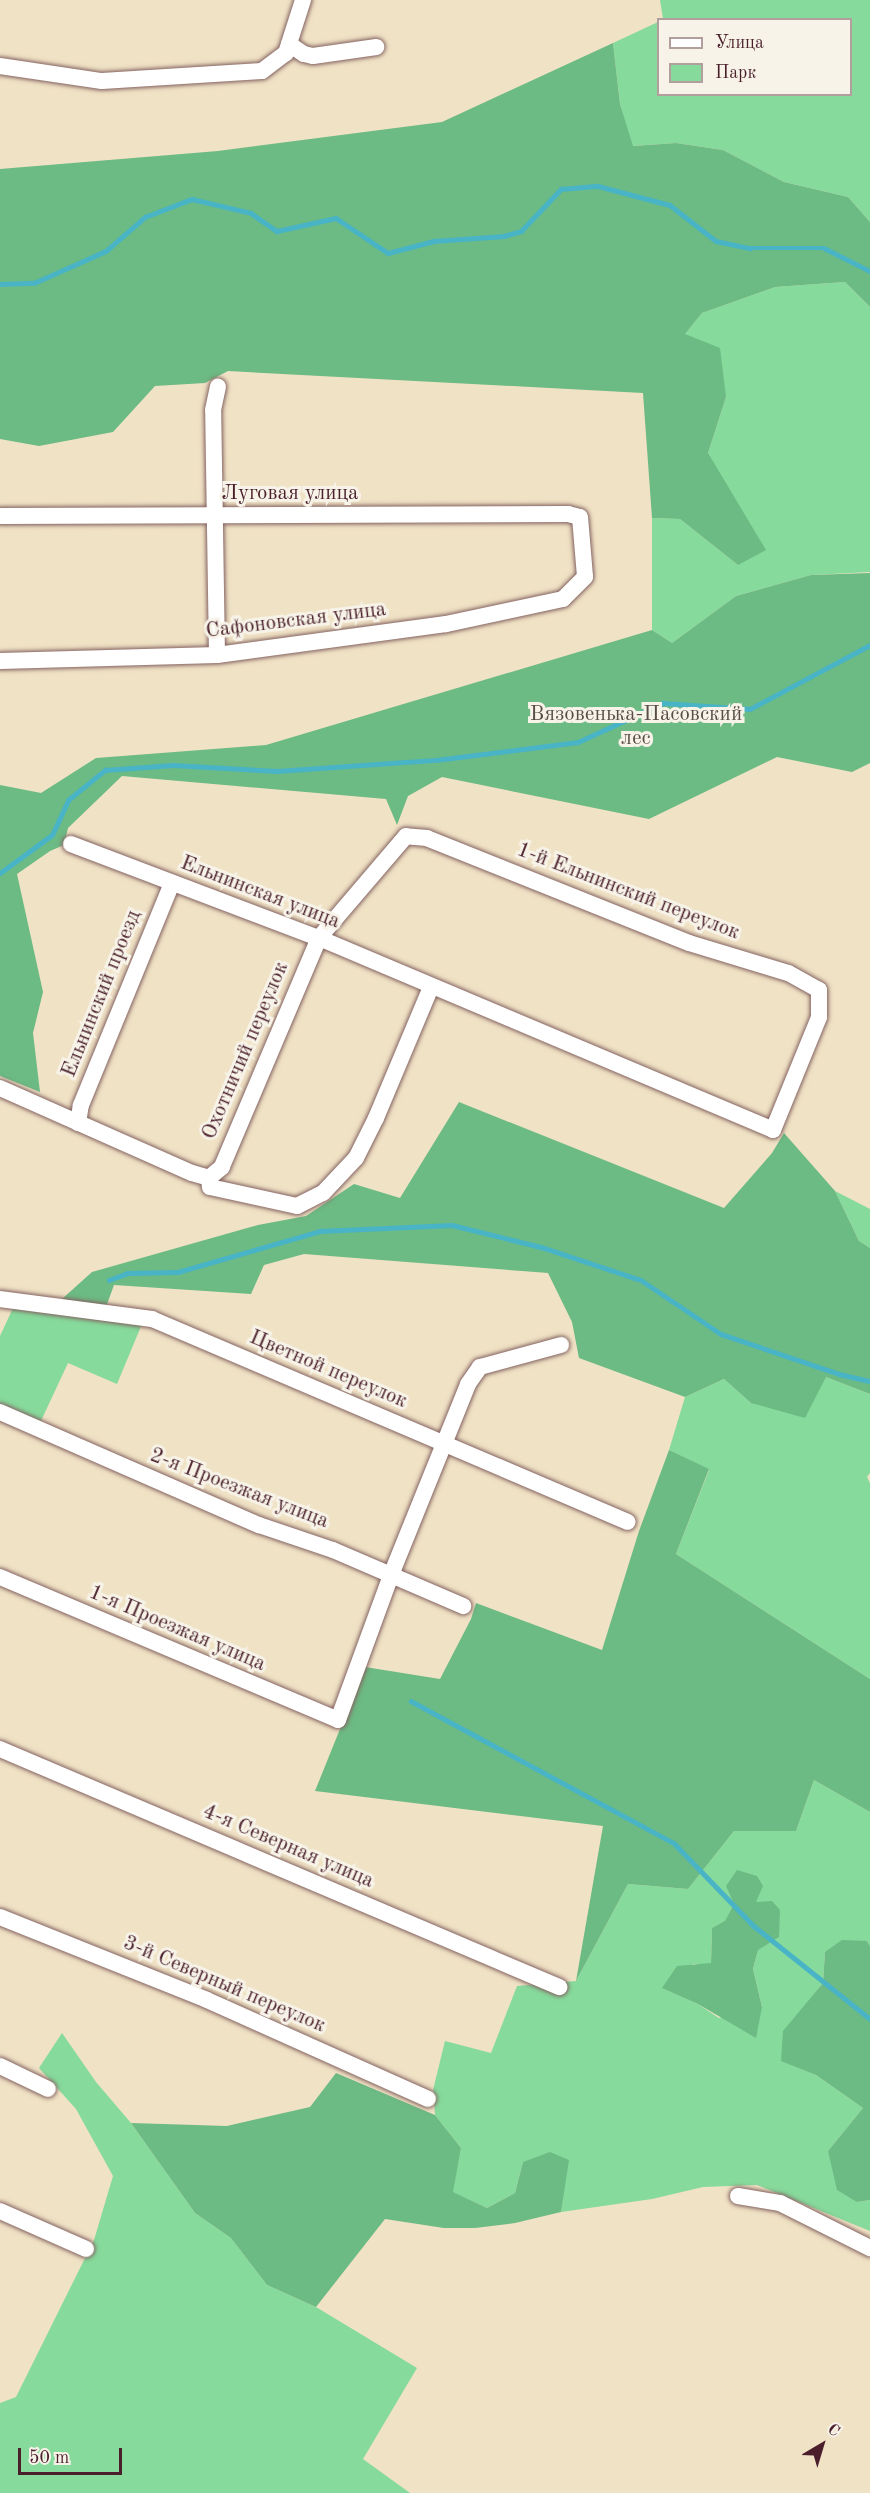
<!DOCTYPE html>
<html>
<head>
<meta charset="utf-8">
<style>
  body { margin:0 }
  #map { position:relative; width:870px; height:2493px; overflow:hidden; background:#f0e2c5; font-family:"Old Standard TT",serif }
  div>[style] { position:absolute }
  .green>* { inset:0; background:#86da9c }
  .forest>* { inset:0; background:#6cba84 }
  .stream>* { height:4.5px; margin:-2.25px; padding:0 2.25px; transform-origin:2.25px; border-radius:2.25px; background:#49b4c6 }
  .roads { filter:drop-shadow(0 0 2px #846361) drop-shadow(0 0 2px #846361) }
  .street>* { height:16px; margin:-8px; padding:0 8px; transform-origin:8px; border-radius:8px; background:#fff }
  span { translate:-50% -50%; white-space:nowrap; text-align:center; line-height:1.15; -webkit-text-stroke:6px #f7f3e8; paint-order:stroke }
  .street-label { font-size:21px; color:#4a1f2b }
  .park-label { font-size:21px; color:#594e47 }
  .legend { position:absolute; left:657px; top:18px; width:195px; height:78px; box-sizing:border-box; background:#f7f3e8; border:2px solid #b29e9c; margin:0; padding:8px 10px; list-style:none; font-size:18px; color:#4a1f2b }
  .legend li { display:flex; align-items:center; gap:12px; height:30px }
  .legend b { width:30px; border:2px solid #b29e9c }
  .north { position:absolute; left:792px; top:2415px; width:60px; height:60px; -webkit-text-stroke:4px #f7f3e8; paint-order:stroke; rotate:38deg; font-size:16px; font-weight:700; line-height:24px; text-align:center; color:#4a1f2b }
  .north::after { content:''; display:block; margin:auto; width:21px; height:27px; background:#4a1f2b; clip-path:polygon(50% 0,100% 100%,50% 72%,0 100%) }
  .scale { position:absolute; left:18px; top:2448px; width:104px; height:27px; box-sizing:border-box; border:3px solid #4a1f2b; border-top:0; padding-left:8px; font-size:18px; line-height:21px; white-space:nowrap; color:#4a1f2b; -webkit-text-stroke:4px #f7f3e8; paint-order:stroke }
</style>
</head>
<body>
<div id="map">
  <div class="green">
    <div style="clip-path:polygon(660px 0,870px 0,870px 222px,848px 197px,784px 182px,723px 150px,676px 143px,632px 146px,620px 104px,613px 43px,658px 22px,658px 94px,850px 94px,850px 20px,663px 19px)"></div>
    <div style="clip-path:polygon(845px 282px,870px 307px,870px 572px,811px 575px,736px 596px,672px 643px,652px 630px,652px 518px,680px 519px,738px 565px,708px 453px,726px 397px,685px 334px,702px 313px,775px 287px)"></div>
    <div style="clip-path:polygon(835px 1191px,870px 1209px,870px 1248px,859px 1241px)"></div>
    <div style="clip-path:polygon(13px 1308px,142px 1324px,117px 1384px,68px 1363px,40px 1423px,0 1404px,0 1336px)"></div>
    <div style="clip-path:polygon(826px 1377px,870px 1394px,870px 1473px,867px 1477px,870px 1483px,870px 1679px,676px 1554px,709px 1470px,669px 1450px,685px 1397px,724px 1379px,751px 1403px)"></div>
    <div style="clip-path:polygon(evenodd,814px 1780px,870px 1812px,870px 1946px,867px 1941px,825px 1952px,823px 1983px,810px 1999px,781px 2060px,816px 2075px,863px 2108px,828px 2151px,857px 2202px,870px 2200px,870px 2231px,757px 2185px,703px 2187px,652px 2199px,561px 2212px,563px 2192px,523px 2162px,515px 2193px,487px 2208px,452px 2192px,461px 2148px,435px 2115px,433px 2090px,445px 2041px,491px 2053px,517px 1986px,576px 1981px,628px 1884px,688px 1889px,734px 1831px,796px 1831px,814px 1780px,755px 1903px,758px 1950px,753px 1969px,762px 2007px,719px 2018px,698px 2004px,663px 1988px,693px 1964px,711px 1964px,712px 1928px,725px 1922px,734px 1904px,755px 1903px)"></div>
    <div style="clip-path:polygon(62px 2033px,96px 2082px,131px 2123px,195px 2213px,231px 2238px,267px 2285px,316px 2307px,417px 2368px,363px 2459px,410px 2493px,0 2493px,0 2403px,16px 2397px,94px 2240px,113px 2176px,76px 2109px,39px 2068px)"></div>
  </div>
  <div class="forest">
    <div style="clip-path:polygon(613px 43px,620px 104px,633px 146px,676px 143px,723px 150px,784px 182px,848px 197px,870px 222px,870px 307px,845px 282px,775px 287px,702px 313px,685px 334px,720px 348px,726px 397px,708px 453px,766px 550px,738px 565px,680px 519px,652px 518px,643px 393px,228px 371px,205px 383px,155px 386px,113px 432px,39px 446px,0 439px,0 169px,218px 151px,442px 122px)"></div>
    <div style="clip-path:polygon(870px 573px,870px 763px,852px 772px,777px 757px,649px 819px,442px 777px,408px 796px,397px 825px,386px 799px,122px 776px,68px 828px,64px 845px,50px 851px,17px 874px,43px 992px,33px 1033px,40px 1092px,0 1076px,0 785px,41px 793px,96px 758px,266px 745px,652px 630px,672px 643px,736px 596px,811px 575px)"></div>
    <div style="clip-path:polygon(459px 1102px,724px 1208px,772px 1153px,784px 1133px,835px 1191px,859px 1241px,870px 1248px,870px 1394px,826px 1377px,805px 1418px,751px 1403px,724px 1379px,685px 1397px,579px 1358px,572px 1322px,548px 1273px,304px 1254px,264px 1265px,251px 1294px,114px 1285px,106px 1307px,62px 1299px,92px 1272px,258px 1225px,306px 1216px,354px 1184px,400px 1198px)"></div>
    <div style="clip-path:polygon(669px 1450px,709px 1469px,676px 1554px,870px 1679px,870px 1812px,814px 1780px,796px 1831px,734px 1831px,688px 1889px,628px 1884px,576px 1981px,603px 1826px,315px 1791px,365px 1667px,440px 1679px,471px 1619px,476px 1603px,602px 1650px,639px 1531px)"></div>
    <div style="clip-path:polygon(737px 1870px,757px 1876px,763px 1886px,756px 1902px,772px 1901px,780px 1910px,779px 1937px,758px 1950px,753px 1969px,762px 2007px,756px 2038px,698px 2004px,662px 1988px,677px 1966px,711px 1963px,712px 1928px,725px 1921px,734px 1904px,726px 1886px)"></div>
    <div style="clip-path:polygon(842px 1940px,867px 1941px,870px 1946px,870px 2200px,857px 2202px,837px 2190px,828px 2151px,863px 2108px,816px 2075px,781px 2061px,783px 2031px,823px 1983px,825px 1952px)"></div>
    <div style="clip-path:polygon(336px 2073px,435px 2115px,461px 2148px,453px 2192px,487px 2208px,515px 2193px,523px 2162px,550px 2152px,569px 2160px,561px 2212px,515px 2223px,475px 2228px,444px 2228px,385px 2219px,316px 2307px,267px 2285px,231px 2238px,195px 2213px,131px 2123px,227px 2126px,310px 2107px)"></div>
  </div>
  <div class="stream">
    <div style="left:0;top:284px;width:34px;rotate:-2deg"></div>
    <div style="left:34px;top:283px;width:79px;rotate:-24deg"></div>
    <div style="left:106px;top:251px;width:52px;rotate:-41.1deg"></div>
    <div style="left:145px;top:217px;width:50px;rotate:-21deg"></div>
    <div style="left:192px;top:199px;width:61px;rotate:13.3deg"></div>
    <div style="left:251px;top:213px;width:32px;rotate:35deg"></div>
    <div style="left:277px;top:231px;width:60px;rotate:-12.4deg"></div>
    <div style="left:336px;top:218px;width:63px;rotate:33.9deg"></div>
    <div style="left:388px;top:253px;width:48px;rotate:-14.6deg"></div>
    <div style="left:434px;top:241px;width:70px;rotate:-4.1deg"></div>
    <div style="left:504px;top:236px;width:18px;rotate:-16deg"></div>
    <div style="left:521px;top:231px;width:58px;rotate:-46.4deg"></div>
    <div style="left:561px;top:189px;width:37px;rotate:-5deg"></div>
    <div style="left:598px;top:186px;width:74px;rotate:14.8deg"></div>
    <div style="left:670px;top:205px;width:58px;rotate:38deg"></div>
    <div style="left:716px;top:241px;width:35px;rotate:12deg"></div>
    <div style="left:750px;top:248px;width:74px"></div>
    <div style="left:824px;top:248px;width:51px;rotate:26.6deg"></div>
    <div style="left:0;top:873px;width:64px;rotate:-36.2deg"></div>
    <div style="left:52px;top:835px;width:38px;rotate:-65deg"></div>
    <div style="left:68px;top:800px;width:48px;rotate:-39deg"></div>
    <div style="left:105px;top:770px;width:68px;rotate:-4.2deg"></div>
    <div style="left:173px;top:765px;width:104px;rotate:3.3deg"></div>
    <div style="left:277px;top:771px;width:159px;rotate:-4deg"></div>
    <div style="left:436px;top:760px;width:143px;rotate:-7.2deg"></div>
    <div style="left:578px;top:742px;width:94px;rotate:-24.6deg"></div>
    <div style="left:663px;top:703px;width:87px;rotate:3.9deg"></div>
    <div style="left:750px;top:709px;width:136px;rotate:-28.1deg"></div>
    <div style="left:109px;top:1280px;width:20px;rotate:-20deg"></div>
    <div style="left:128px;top:1273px;width:50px;rotate:-1.1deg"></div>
    <div style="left:178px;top:1272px;width:148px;rotate:-16.1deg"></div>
    <div style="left:320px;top:1231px;width:132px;rotate:-2.6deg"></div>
    <div style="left:452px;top:1225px;width:92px;rotate:13.9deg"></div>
    <div style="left:541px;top:1247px;width:105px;rotate:18.3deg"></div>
    <div style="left:641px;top:1280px;width:97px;rotate:34deg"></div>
    <div style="left:721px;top:1334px;width:125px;rotate:18.7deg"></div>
    <div style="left:839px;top:1374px;width:32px;rotate:13deg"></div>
    <div style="left:411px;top:1701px;width:300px;rotate:28.4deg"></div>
    <div style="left:675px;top:1844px;width:114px;rotate:46.1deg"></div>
    <div style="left:754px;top:1926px;width:149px;rotate:38.7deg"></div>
  </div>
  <div class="roads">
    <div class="street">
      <div style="left:289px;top:44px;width:18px;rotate:34deg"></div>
      <div style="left:304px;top:54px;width:9px;rotate:13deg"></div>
      <div style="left:313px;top:56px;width:64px;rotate:-8.1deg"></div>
      <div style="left:0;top:66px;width:103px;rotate:8.4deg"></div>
      <div style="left:102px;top:81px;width:160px;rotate:-3.6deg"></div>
      <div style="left:262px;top:71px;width:30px;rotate:-37deg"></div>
      <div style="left:286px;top:53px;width:56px;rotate:-72.2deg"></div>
      <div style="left:0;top:516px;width:568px;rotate:-0.2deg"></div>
      <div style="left:568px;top:514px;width:12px;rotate:14deg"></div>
      <div style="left:580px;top:517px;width:60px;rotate:85.2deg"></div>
      <div style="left:585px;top:577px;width:31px;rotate:135deg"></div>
      <div style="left:563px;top:599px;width:120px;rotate:167.9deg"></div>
      <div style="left:446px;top:624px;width:231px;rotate:172.3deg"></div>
      <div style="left:217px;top:655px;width:217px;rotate:178.4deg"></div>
      <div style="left:217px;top:655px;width:245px;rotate:-90.9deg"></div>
      <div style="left:213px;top:410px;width:24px;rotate:-78deg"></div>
      <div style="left:71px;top:844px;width:265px;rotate:20.8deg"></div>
      <div style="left:319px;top:938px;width:493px;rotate:22.9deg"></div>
      <div style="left:773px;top:1130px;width:122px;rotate:-67.8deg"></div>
      <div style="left:819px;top:1017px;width:27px;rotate:-90deg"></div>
      <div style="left:819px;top:990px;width:35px;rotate:-151deg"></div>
      <div style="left:788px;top:973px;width:103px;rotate:-163.1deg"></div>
      <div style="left:689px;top:943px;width:282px;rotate:-158.2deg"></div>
      <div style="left:427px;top:838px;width:21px;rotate:-175deg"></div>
      <div style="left:406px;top:836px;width:134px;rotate:130.5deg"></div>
      <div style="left:319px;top:938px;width:249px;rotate:113deg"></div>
      <div style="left:222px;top:1167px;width:17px;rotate:140deg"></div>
      <div style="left:0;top:1088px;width:210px;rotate:23.9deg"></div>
      <div style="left:192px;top:1173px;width:18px;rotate:16deg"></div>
      <div style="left:78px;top:1123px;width:18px;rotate:-81deg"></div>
      <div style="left:81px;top:1105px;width:240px;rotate:-67.7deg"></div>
      <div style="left:209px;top:1178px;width:9px;rotate:84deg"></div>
      <div style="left:210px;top:1187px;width:89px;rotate:12.3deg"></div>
      <div style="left:297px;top:1206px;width:29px;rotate:-27deg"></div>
      <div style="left:323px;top:1193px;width:48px;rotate:-46.7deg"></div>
      <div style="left:356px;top:1158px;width:45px;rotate:-63.4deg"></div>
      <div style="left:376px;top:1118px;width:142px;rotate:-67.2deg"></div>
      <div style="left:0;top:1299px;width:153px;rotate:7.5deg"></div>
      <div style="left:152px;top:1319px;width:517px;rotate:23.1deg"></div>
      <div style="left:0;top:1412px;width:283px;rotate:23.6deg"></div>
      <div style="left:259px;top:1525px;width:78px;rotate:18.7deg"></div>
      <div style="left:333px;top:1550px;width:142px;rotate:23.3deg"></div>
      <div style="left:0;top:1577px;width:367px;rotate:22.9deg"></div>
      <div style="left:338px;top:1720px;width:154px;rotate:-69.9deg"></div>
      <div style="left:391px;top:1575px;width:206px;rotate:-68deg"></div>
      <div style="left:468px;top:1384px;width:21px;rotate:-55deg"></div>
      <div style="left:480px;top:1367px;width:84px;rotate:-15.2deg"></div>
      <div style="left:0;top:1749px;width:608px;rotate:23.06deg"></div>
      <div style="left:0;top:1917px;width:223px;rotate:21.8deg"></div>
      <div style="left:207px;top:2000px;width:242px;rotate:24.1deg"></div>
      <div style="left:0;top:2066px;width:53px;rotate:25.6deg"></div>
      <div style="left:738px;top:2196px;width:43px;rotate:9.5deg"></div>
      <div style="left:780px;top:2203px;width:101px;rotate:26.6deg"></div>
      <div style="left:0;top:2211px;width:94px;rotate:23.8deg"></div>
    </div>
  </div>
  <div class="street-label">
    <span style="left:290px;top:494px">Луговая улица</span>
    <span style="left:296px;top:621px;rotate:-7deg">Сафоновская улица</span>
    <span style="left:628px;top:892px;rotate:21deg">1-й Ельнинский переулок</span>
    <span style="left:260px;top:893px;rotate:21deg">Ельнинская улица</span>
    <span style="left:102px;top:994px;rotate:-68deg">Ельнинский проезд</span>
    <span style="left:246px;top:1051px;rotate:-67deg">Охотничий переулок</span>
    <span style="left:328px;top:1370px;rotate:23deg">Цветной переулок</span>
    <span style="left:239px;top:1489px;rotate:21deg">2-я Проезжая улица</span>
    <span style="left:177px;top:1629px;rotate:23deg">1-я Проезжая улица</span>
    <span style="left:288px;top:1847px;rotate:23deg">4-я Северная улица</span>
    <span style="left:224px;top:1985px;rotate:23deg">3-й Северный переулок</span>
  </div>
  <div class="park-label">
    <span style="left:636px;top:727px">Вязовенька-Пасовский<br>лес</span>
  </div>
  <ul class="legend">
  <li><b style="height:8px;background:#fff"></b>Улица</li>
  <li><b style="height:16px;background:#86da9c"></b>Парк</li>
  </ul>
  <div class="north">С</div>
  <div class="scale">50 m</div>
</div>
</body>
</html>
